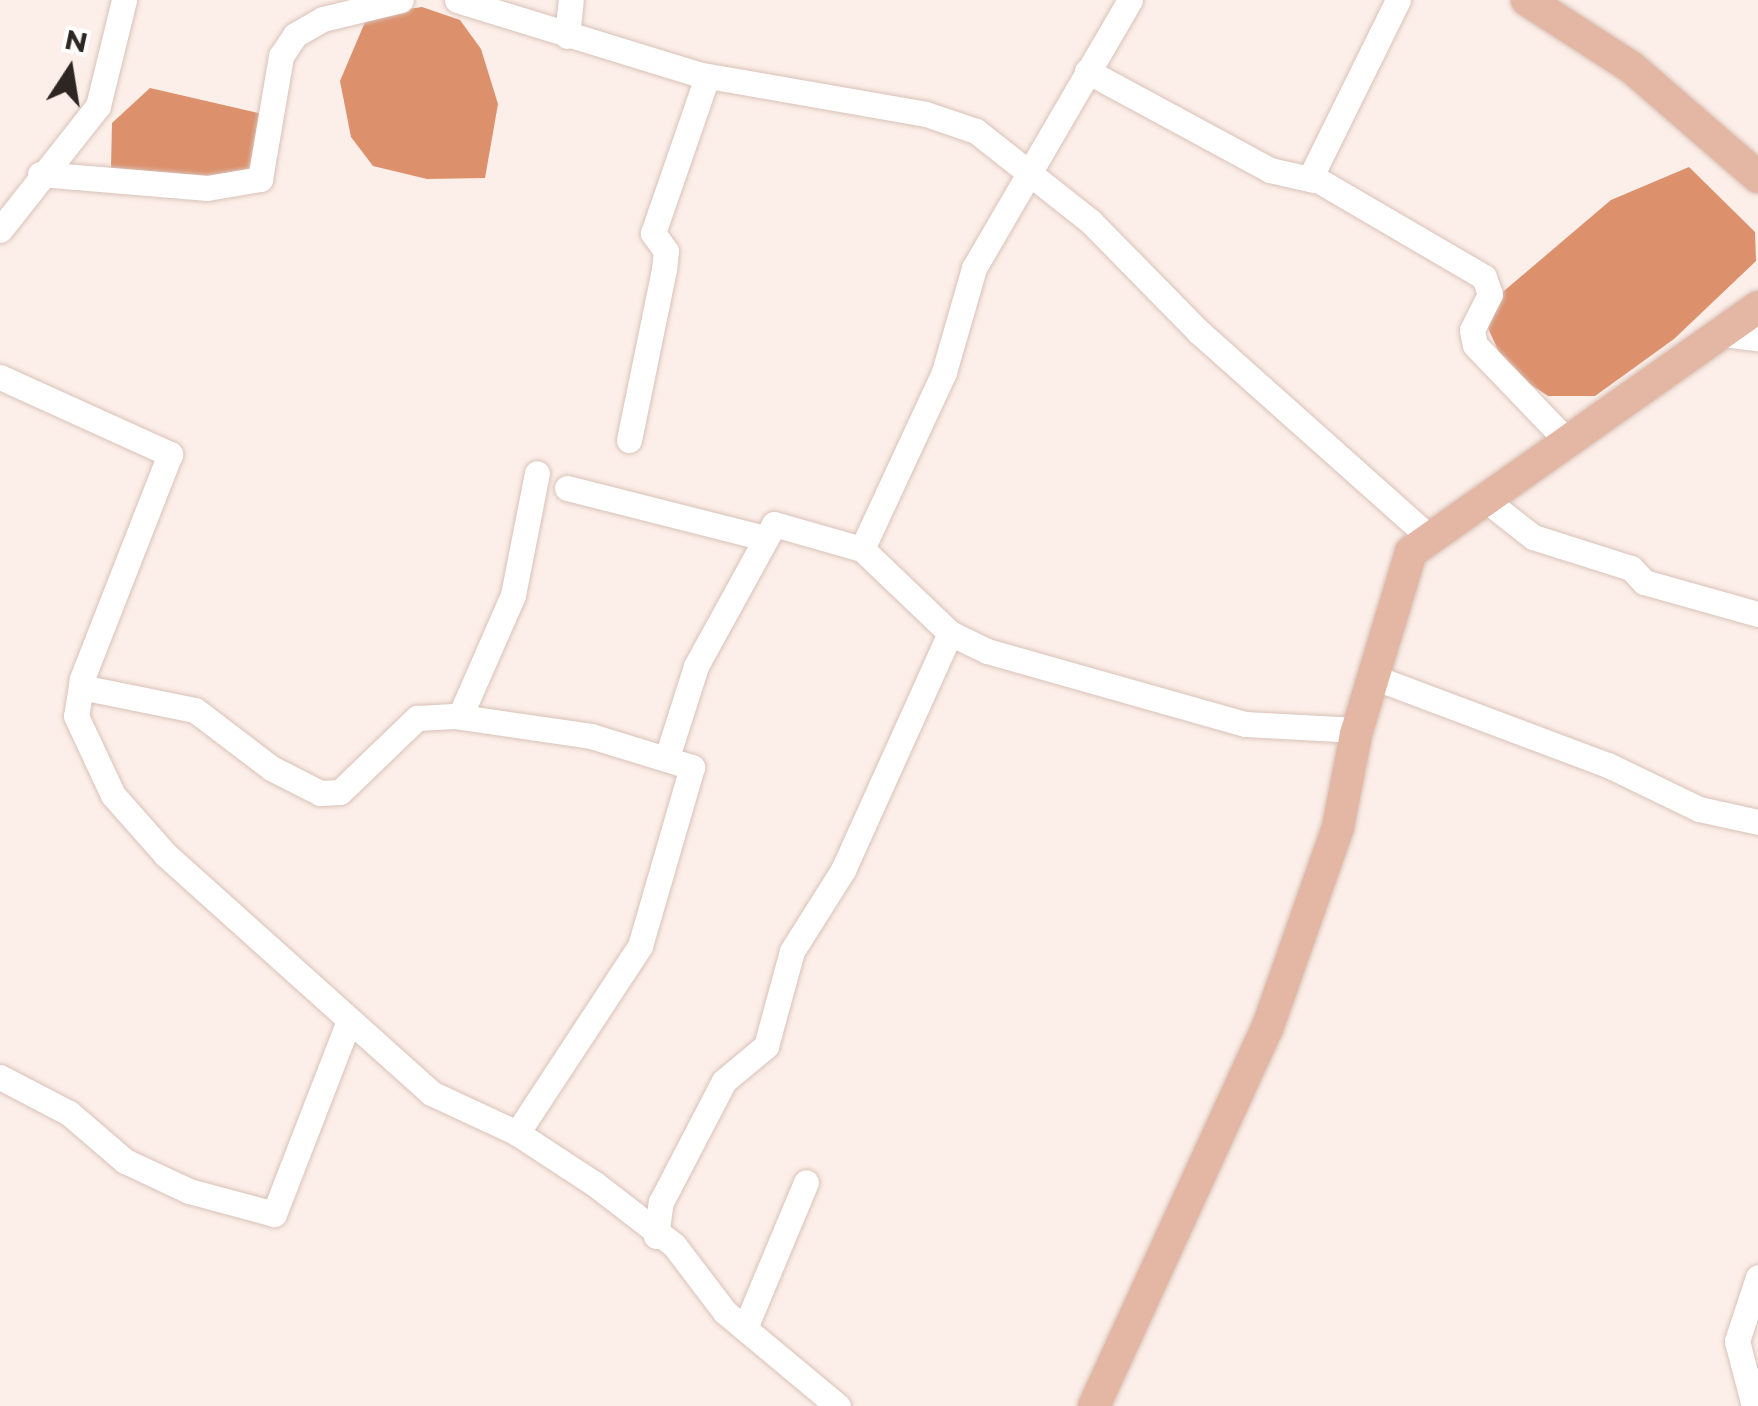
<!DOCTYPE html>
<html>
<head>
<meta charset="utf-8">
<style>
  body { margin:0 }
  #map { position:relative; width:1758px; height:1406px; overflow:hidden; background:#fceee8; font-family:Montserrat,sans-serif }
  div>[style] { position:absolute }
  .water>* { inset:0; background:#dc906c }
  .roads { filter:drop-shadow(0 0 2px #d8c2b8) drop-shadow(0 0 2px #d8c2b8) }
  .minor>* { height:25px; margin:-12.5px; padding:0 12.5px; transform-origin:12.5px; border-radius:12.5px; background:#fff }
  .major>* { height:32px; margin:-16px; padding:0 16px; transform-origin:16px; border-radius:16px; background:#e3b7a3 }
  span { translate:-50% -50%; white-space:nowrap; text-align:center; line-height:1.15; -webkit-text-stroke:10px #fff; paint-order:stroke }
  .north { position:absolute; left:20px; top:20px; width:100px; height:100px; -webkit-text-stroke:8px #fff; paint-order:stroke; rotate:12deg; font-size:28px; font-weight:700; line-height:40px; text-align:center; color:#2e2622 }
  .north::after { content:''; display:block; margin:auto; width:35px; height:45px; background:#2e2622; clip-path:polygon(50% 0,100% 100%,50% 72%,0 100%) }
</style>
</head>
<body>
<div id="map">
  <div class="water">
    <div style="clip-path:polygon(422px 7px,460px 20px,481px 49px,498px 104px,485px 178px,427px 179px,373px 166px,351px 137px,340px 81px,368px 15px)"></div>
    <div style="clip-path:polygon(150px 88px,263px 114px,256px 168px,197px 179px,111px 168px,112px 123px)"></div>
    <div style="clip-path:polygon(1689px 167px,1755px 232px,1756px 261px,1674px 339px,1595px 396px,1548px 396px,1506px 368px,1488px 328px,1498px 296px,1611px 200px)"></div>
  </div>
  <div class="roads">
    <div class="minor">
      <div style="left:457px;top:0;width:251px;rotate:17.1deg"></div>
      <div style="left:697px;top:74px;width:232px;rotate:9.9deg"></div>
      <div style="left:926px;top:114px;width:53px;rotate:18.8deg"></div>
      <div style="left:976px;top:131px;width:145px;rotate:38.3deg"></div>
      <div style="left:1090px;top:221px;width:156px;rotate:45.5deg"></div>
      <div style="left:1199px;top:332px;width:305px;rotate:41.7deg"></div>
      <div style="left:1398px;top:0;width:196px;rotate:116.3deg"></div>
      <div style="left:1311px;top:176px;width:200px;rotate:30.3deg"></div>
      <div style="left:1484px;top:277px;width:18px;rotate:71deg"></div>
      <div style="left:1490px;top:294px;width:40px;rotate:116.6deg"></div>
      <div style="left:1472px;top:330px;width:15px;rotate:79deg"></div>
      <div style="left:1475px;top:345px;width:130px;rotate:46.2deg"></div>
      <div style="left:567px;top:36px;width:36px;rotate:-84deg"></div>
      <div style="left:1087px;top:71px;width:208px;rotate:28.4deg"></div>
      <div style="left:1270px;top:170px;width:45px;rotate:12.8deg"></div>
      <div style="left:40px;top:174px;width:168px;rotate:4.8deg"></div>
      <div style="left:207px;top:188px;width:54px;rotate:-9.6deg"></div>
      <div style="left:260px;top:179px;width:125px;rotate:-80.3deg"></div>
      <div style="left:281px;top:56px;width:25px;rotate:-56deg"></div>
      <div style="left:295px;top:35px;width:32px;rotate:-30deg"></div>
      <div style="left:323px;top:19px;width:80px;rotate:-13.7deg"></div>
      <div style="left:0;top:230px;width:158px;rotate:-51.7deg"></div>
      <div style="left:98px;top:106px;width:109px;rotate:-76.2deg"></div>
      <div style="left:1723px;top:334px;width:35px;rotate:7deg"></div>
      <div style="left:0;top:377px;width:187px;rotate:24.4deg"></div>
      <div style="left:170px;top:454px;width:242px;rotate:111.4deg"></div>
      <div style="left:82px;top:679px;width:37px;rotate:99deg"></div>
      <div style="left:76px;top:716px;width:87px;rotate:64.9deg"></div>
      <div style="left:113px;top:795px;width:80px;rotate:48.5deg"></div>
      <div style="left:166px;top:855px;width:356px;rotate:41.9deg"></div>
      <div style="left:431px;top:1093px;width:95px;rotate:24.9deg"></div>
      <div style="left:517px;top:1133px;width:93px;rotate:33.2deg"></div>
      <div style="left:595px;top:1184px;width:100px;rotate:37.7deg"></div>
      <div style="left:674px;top:1245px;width:84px;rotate:52.7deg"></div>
      <div style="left:725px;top:1312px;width:147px;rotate:39.8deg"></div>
      <div style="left:629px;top:440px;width:175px;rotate:-78.4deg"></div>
      <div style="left:664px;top:269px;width:18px;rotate:-84deg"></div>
      <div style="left:666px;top:251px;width:22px;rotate:-126deg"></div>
      <div style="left:653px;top:233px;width:165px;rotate:-70.9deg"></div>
      <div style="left:567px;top:488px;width:204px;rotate:14.2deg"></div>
      <div style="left:1482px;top:497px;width:65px;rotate:38.1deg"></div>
      <div style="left:1533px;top:537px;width:103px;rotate:17.6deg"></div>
      <div style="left:1631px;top:568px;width:19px;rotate:47deg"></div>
      <div style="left:1644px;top:582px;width:118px;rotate:15.7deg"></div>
      <div style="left:862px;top:549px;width:195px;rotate:-65.1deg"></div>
      <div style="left:944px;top:372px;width:108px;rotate:-73.9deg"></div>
      <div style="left:974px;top:268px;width:310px;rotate:-59.8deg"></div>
      <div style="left:1376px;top:678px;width:248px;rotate:20.6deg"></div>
      <div style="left:1608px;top:765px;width:101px;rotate:25.8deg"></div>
      <div style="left:1699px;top:809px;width:60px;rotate:12.4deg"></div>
      <div style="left:81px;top:687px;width:116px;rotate:11.4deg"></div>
      <div style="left:195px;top:710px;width:96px;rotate:37.3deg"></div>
      <div style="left:271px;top:768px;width:55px;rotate:27deg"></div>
      <div style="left:320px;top:793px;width:20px;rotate:-3deg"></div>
      <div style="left:340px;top:792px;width:107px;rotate:-43.9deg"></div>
      <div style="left:417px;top:718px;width:37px;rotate:-3deg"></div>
      <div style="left:454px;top:716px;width:138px;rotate:8.3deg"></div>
      <div style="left:591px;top:736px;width:106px;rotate:17.1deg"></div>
      <div style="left:692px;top:767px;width:186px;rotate:106.2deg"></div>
      <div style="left:640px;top:946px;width:224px;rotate:123.3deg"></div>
      <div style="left:460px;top:716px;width:132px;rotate:-66.3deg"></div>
      <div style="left:513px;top:595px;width:124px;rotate:-78.9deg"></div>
      <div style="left:668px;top:754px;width:92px;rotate:-72.3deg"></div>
      <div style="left:696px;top:666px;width:162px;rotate:-61.2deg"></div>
      <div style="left:774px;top:524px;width:91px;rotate:15.9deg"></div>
      <div style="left:862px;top:549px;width:122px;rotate:43.7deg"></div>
      <div style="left:950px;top:633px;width:41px;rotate:25.9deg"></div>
      <div style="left:987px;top:651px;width:268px;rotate:15.8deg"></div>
      <div style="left:1245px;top:724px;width:112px;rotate:3.1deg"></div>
      <div style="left:0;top:1077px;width:78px;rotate:27.6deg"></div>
      <div style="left:69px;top:1113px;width:74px;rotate:40.6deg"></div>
      <div style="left:125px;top:1161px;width:71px;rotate:25.1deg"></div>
      <div style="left:189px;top:1191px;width:88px;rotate:15.1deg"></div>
      <div style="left:274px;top:1214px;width:205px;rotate:-68.8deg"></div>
      <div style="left:656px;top:1236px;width:34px;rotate:-82deg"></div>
      <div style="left:661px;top:1202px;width:136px;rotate:-62.5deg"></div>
      <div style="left:724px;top:1081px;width:55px;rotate:-39.8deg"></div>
      <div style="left:766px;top:1046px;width:98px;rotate:-74.7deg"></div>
      <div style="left:792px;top:951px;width:96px;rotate:-57.8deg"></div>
      <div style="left:843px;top:870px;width:260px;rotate:-65.7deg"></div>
      <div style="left:745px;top:1328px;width:158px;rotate:-67.3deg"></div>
      <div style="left:1754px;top:1406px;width:67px;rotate:-104.7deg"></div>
      <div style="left:1737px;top:1341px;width:67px;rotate:-71.8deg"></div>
    </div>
    <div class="major">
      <div style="left:1527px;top:0;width:124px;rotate:32.8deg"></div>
      <div style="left:1631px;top:67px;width:168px;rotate:40.9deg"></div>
      <div style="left:1094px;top:1406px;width:415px;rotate:-65.4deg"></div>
      <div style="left:1267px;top:1029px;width:214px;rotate:-70.6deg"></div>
      <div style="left:1338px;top:827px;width:95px;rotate:-79deg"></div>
      <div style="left:1356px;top:734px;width:190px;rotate:-73.2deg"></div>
      <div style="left:1411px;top:552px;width:425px;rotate:-35.2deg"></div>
    </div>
  </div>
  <div class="north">N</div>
</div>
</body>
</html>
